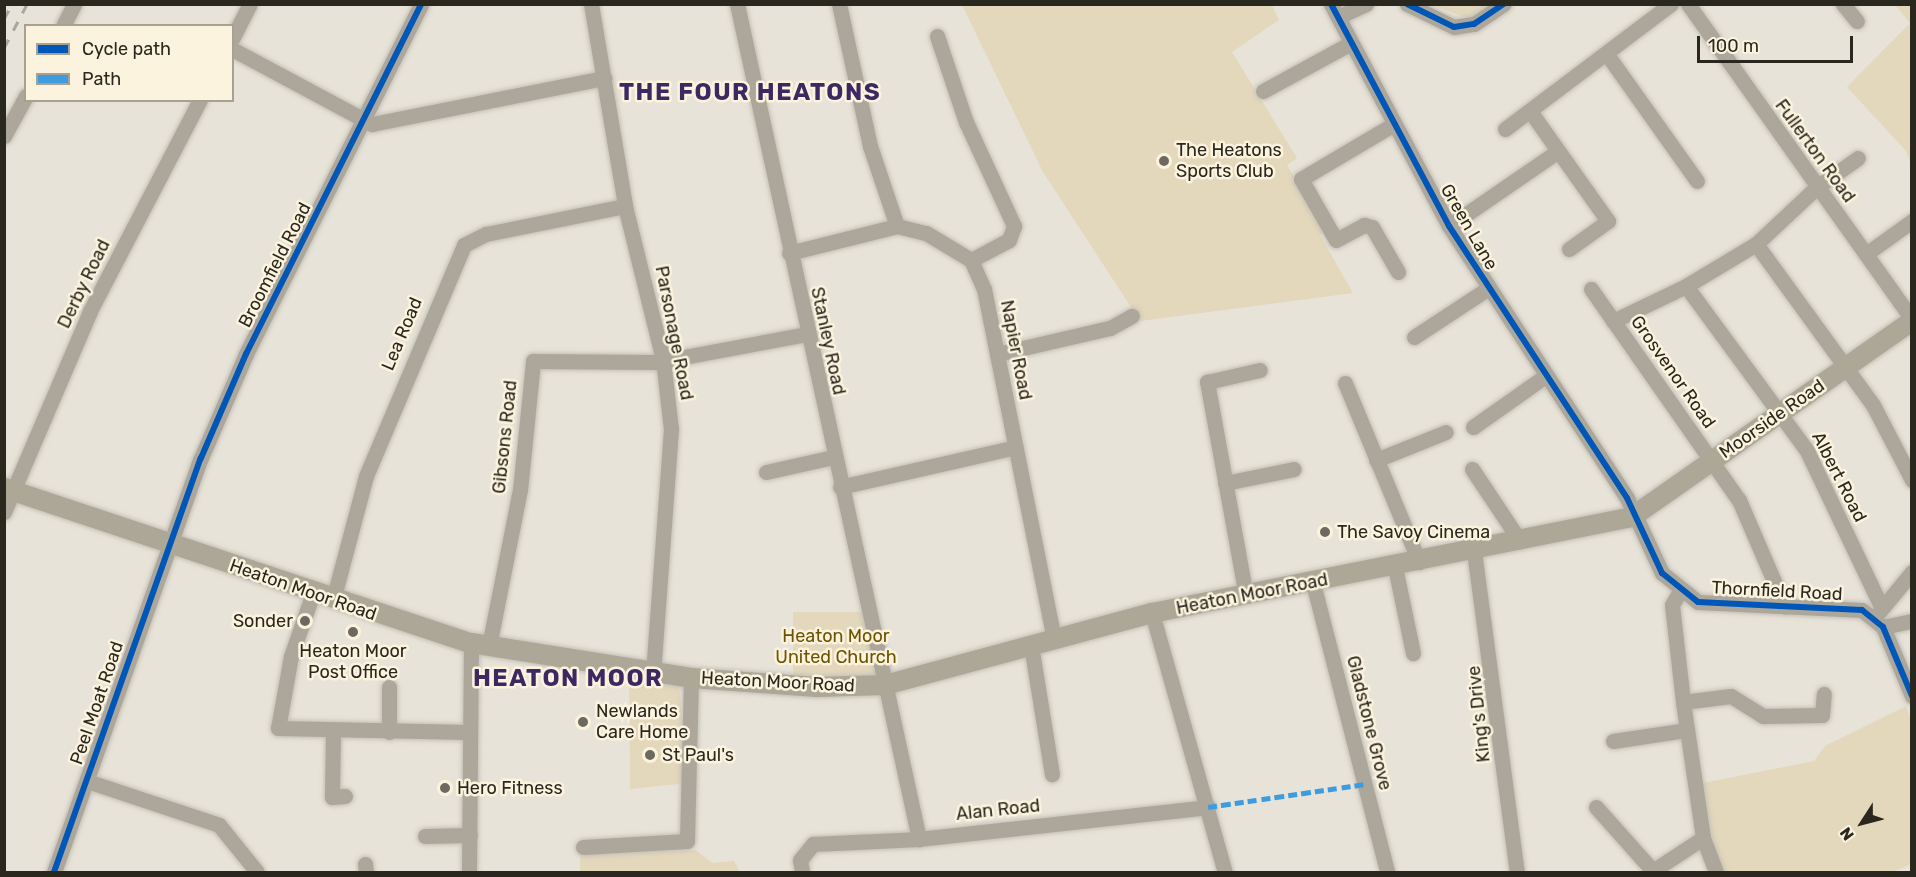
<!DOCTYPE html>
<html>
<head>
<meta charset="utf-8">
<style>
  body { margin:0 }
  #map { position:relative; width:1916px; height:877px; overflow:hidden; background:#e8e3d8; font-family:Rubik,sans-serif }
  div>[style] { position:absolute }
  .green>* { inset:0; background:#e3d7bc }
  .roads { filter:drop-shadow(0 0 2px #c4c0b8) drop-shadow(0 0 2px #c4c0b8) }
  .minor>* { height:15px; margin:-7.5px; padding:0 7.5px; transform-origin:7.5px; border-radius:7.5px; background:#aca79a }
  .major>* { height:20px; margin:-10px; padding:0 10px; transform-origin:10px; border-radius:10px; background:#aca796 }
  .rail>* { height:3px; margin-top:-1.5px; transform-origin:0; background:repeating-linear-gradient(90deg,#aca79c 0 10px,transparent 0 20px) }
  .quiet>* { height:4.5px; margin-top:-2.25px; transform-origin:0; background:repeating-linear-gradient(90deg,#3d9ce0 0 9px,transparent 0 13.5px) }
  .cycleway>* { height:6px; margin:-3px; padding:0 3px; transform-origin:3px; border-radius:3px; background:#0057b8 }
  .dots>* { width:16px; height:16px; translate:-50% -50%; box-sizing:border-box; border:3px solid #fcf3de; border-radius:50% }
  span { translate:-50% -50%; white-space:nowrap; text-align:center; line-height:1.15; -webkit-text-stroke:5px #fcf3de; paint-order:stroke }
  .poi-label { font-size:18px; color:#2a271f }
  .left { translate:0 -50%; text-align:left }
  .right { translate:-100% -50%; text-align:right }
  .street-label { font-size:18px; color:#2a271f }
  .park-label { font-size:18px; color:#6e5300 }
  .district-label { font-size:24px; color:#3d2862; font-weight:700; letter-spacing:1.5px }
  .frame { position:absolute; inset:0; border:6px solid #2a271f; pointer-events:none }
  .legend { position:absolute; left:24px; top:24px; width:210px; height:78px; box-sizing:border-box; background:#fcf3de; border:2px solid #a8a192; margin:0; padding:8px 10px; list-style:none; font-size:18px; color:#2a271f }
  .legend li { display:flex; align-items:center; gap:12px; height:30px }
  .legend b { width:30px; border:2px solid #a8a192 }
  .north { position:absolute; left:1832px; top:793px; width:60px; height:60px; -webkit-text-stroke:4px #fcf3de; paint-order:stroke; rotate:234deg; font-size:16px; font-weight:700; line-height:24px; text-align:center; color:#2a271f }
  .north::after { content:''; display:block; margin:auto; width:21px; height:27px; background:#2a271f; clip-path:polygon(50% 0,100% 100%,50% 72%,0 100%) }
  .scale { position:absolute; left:1697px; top:36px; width:156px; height:27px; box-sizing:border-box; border:3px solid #2a271f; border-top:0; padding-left:8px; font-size:18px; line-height:21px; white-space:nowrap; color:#2a271f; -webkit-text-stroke:4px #fcf3de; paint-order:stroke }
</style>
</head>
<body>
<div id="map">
  <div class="green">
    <div style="clip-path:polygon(962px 5px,1272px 5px,1279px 20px,1232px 52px,1297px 158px,1287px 165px,1327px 231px,1320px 235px,1353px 293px,1140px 321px,1043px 172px)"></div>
    <div style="clip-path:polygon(1432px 5px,1496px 5px,1468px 18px)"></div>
    <div style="clip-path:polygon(1895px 5px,1911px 5px,1911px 165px,1906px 151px,1847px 87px,1910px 23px)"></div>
    <div style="clip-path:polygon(793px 612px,865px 612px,879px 682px,793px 678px)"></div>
    <div style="clip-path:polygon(629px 677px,679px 685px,688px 783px,630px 789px)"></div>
    <div style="clip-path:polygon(1906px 706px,1912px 721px,1911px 864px,1893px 872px,1719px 872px,1698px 784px,1814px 761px,1825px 746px)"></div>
    <div style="clip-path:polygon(696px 850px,712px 863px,734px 861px,740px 872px,580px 872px,580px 853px)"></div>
  </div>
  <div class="roads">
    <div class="minor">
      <div style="left:591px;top:4px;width:205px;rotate:80.4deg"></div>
      <div style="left:625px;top:206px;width:159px;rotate:76.1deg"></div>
      <div style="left:663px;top:360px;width:69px;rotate:83.4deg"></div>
      <div style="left:671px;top:429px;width:245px;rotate:94.2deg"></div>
      <div style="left:737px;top:4px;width:855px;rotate:77.7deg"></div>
      <div style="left:839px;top:4px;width:145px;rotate:77.7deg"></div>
      <div style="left:870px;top:146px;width:84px;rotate:71.4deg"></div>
      <div style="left:1331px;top:4px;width:251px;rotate:62deg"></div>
      <div style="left:1449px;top:226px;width:325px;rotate:56.8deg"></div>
      <div style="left:1627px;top:498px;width:83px;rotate:65deg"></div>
      <div style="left:1662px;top:573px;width:46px;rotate:38.9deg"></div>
      <div style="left:1698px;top:602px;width:164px;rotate:2.8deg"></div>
      <div style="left:1862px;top:610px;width:27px;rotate:39deg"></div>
      <div style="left:1883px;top:627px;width:75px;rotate:67.2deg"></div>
      <div style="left:1407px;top:4px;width:52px;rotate:26.1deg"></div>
      <div style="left:1454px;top:27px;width:20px;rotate:-9deg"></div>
      <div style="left:1474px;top:24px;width:36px;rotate:-34deg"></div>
      <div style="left:1688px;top:4px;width:387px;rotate:54.6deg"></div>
      <div style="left:1843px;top:4px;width:22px;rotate:51deg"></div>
      <div style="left:1338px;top:17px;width:31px;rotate:-25deg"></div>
      <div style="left:63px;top:26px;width:25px;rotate:-63deg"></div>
      <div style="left:937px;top:36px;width:91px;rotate:71.4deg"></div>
      <div style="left:966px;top:122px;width:115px;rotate:65.2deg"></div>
      <div style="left:1014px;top:226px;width:15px;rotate:110deg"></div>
      <div style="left:1009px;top:240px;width:43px;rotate:152.2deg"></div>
      <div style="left:232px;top:39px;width:39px;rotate:-63deg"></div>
      <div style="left:232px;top:49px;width:159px;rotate:28.2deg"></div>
      <div style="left:372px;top:124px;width:237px;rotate:-11.2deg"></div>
      <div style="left:1606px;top:53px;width:157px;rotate:54.6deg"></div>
      <div style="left:1263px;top:91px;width:100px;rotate:-28.6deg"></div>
      <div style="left:1530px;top:111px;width:135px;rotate:54.7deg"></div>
      <div style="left:1608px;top:221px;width:48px;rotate:144.3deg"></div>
      <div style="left:1394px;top:124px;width:108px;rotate:149.4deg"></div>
      <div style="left:1301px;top:179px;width:70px;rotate:60.2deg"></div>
      <div style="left:1336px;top:240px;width:32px;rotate:-28deg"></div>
      <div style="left:1364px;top:225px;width:8px;rotate:14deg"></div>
      <div style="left:1372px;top:227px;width:52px;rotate:60deg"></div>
      <div style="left:1505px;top:129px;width:208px;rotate:-37deg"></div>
      <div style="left:4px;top:136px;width:46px;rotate:-61.2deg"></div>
      <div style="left:1449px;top:226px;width:132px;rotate:-34.5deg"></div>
      <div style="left:1756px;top:244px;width:199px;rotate:54deg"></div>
      <div style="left:1873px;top:405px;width:85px;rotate:62.5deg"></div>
      <div style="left:789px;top:253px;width:111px;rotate:-14deg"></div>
      <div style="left:897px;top:226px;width:30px;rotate:14deg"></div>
      <div style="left:926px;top:233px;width:52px;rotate:31deg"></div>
      <div style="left:971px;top:260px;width:32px;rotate:66deg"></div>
      <div style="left:984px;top:289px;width:358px;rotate:78.7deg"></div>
      <div style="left:1866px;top:254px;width:57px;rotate:-35.7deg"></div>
      <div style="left:1686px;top:286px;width:205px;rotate:53.7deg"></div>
      <div style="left:1807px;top:451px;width:172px;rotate:64.5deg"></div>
      <div style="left:1591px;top:289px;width:258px;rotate:55deg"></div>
      <div style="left:1739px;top:500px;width:116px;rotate:66.7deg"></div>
      <div style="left:1613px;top:321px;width:81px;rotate:-25.6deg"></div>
      <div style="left:1686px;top:286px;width:82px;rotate:-31deg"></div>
      <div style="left:1756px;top:244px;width:83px;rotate:-43.1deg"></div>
      <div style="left:1817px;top:187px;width:50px;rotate:-35.3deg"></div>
      <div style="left:1414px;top:337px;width:87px;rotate:-33.3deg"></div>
      <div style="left:997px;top:354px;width:116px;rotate:-13deg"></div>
      <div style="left:1110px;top:328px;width:25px;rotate:-29deg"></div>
      <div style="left:1345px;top:383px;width:194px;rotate:67.5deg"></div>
      <div style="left:1473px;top:427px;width:87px;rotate:-35.2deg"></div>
      <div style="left:1376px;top:460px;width:75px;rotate:-21.8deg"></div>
      <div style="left:1472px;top:469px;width:87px;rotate:56.3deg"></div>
      <div style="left:766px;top:472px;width:69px;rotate:-12.6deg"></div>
      <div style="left:1225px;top:483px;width:70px;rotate:-11.5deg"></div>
      <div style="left:840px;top:487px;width:180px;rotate:-12.8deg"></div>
      <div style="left:4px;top:512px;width:219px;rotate:-66.8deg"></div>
      <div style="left:90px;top:311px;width:238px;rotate:-62.5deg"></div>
      <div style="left:1474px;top:551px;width:324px;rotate:82.4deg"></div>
      <div style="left:1395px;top:567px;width:88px;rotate:78.2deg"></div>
      <div style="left:1313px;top:583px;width:298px;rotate:75.6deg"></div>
      <div style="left:1680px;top:591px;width:16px;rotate:120deg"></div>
      <div style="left:1672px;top:605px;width:98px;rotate:83.5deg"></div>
      <div style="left:1683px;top:702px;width:137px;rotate:81.6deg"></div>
      <div style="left:1703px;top:838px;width:36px;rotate:69deg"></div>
      <div style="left:313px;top:593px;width:67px;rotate:109.2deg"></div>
      <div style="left:291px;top:656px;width:73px;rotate:100.2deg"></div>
      <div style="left:278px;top:728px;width:191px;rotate:1.2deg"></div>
      <div style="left:1246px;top:596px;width:218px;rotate:-100.3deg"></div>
      <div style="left:1207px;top:382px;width:54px;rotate:-12.8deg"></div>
      <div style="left:333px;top:600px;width:128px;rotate:-75.1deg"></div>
      <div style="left:366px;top:476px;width:251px;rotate:-67deg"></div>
      <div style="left:464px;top:245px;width:25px;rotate:-27deg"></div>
      <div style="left:486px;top:234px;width:142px;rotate:-11.4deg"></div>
      <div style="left:1879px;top:612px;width:52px;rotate:-50.5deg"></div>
      <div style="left:1152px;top:613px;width:269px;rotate:74.3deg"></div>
      <div style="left:1883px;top:627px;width:30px;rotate:-12deg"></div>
      <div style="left:1031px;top:645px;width:131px;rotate:80.8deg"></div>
      <div style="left:489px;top:646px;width:159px;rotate:-78.8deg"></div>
      <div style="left:520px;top:490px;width:130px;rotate:-84.2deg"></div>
      <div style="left:533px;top:361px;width:124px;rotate:0.5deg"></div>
      <div style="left:657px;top:362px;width:153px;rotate:-10.6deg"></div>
      <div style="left:389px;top:687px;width:45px;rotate:90deg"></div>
      <div style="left:1683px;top:702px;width:48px;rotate:-7.1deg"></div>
      <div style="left:1731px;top:696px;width:38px;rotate:32deg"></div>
      <div style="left:1763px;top:716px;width:59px;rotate:-1deg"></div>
      <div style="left:1822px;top:715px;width:21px;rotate:-85deg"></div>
      <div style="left:333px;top:731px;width:66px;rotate:90.9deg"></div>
      <div style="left:332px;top:797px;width:13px;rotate:-4deg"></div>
      <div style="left:1613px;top:741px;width:75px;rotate:-8.5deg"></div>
      <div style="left:90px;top:782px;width:136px;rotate:18.4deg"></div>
      <div style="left:219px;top:825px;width:60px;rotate:51deg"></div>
      <div style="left:1596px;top:807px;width:86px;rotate:48.3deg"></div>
      <div style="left:425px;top:836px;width:45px;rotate:-1.3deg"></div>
      <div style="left:583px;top:847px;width:104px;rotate:-3.3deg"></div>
      <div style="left:687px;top:841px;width:163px;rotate:-88.6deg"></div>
      <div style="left:365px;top:864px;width:8px;rotate:83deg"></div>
      <div style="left:54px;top:872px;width:439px;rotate:-70.5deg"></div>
      <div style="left:201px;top:458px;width:113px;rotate:-66.6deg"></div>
      <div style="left:246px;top:354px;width:391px;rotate:-63.4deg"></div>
      <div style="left:469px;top:872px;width:229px;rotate:-89.5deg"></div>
      <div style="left:802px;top:872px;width:12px;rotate:-99deg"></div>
      <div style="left:800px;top:860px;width:21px;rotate:-51deg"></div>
      <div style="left:813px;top:844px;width:106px;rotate:-2.7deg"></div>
      <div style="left:919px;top:839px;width:291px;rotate:-6.3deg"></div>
      <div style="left:1651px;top:872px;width:62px;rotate:-33.2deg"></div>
    </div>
    <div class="major">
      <div style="left:4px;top:488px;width:492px;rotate:18.4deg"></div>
      <div style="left:471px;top:643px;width:223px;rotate:9deg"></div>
      <div style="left:691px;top:678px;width:126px;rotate:4.1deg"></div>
      <div style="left:817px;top:687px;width:68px;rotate:-1.7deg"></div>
      <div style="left:885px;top:685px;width:277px;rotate:-15.1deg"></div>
      <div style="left:1152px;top:613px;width:490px;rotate:-11.3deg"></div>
      <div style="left:1632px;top:517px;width:342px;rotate:-35deg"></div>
    </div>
  </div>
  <div class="rail">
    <div style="left:4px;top:19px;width:17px;rotate:-62deg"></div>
    <div style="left:4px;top:48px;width:50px;rotate:-62.4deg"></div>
  </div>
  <div class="quiet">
    <div style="left:1208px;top:807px;width:159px;rotate:-8.3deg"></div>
  </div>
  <div class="cycleway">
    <div style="left:1331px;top:4px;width:251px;rotate:62deg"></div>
    <div style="left:1449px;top:226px;width:325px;rotate:56.8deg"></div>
    <div style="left:1627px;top:498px;width:83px;rotate:65deg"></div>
    <div style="left:1662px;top:573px;width:46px;rotate:38.9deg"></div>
    <div style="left:1698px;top:602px;width:164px;rotate:2.8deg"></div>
    <div style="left:1862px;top:610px;width:27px;rotate:39deg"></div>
    <div style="left:1883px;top:627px;width:75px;rotate:67.2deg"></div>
    <div style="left:1407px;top:4px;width:52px;rotate:26.1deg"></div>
    <div style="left:1454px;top:27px;width:20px;rotate:-9deg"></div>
    <div style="left:1474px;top:24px;width:36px;rotate:-34deg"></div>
    <div style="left:54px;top:872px;width:439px;rotate:-70.5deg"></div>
    <div style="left:201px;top:458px;width:113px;rotate:-66.6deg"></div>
    <div style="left:246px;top:354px;width:391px;rotate:-63.4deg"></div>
  </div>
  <div class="dots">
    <div style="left:1164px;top:161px;background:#6c6960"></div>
    <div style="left:1325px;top:532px;background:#6c6960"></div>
    <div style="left:305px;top:621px;background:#6c6960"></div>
    <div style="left:353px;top:632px;background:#6c6960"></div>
    <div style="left:583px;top:722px;background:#6c6960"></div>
    <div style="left:650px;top:755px;background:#6c6960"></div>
    <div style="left:445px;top:788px;background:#6c6960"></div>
  </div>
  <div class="poi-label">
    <span class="left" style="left:1176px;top:161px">The Heatons<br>Sports Club</span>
    <span class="left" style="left:1337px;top:532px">The Savoy Cinema</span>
    <span class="right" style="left:293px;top:621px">Sonder</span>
    <span style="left:353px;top:662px">Heaton Moor<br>Post Office</span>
    <span class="left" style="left:596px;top:722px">Newlands<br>Care Home</span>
    <span class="left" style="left:662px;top:755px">St Paul's</span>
    <span class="left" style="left:457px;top:788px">Hero Fitness</span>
  </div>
  <div class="street-label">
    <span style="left:1815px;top:151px;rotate:54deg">Fullerton Road</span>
    <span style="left:1469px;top:227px;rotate:60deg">Green Lane</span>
    <span style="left:275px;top:265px;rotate:-63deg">Broomfield Road</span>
    <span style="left:84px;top:284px;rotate:-64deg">Derby Road</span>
    <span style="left:674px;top:333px;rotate:79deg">Parsonage Road</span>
    <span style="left:402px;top:334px;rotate:-67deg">Lea Road</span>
    <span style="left:828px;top:341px;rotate:78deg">Stanley Road</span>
    <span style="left:1016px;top:350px;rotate:79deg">Napier Road</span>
    <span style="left:1673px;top:372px;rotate:55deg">Grosvenor Road</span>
    <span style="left:1772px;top:419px;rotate:-35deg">Moorside Road</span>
    <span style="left:505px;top:437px;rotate:-84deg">Gibsons Road</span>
    <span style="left:1839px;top:477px;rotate:63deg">Albert Road</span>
    <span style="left:303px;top:590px;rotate:19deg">Heaton Moor Road</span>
    <span style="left:1777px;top:591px;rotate:3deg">Thornfield Road</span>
    <span style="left:1252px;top:594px;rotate:-11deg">Heaton Moor Road</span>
    <span style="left:778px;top:682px;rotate:3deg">Heaton Moor Road</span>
    <span style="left:97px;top:703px;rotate:-71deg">Peel Moat Road</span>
    <span style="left:1479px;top:714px;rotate:-96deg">King's Drive</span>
    <span style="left:1369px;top:723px;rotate:76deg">Gladstone Grove</span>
    <span style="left:998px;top:810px;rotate:-6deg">Alan Road</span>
  </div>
  <div class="park-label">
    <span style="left:836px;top:647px">Heaton Moor<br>United Church</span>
  </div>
  <div class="district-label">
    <span style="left:750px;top:93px">THE FOUR HEATONS</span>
    <span style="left:568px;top:679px">HEATON MOOR</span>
  </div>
  <div class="frame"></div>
  <ul class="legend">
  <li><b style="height:8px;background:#0057b8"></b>Cycle path</li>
  <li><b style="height:8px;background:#3d9ce0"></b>Path</li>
  </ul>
  <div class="north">N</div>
  <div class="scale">100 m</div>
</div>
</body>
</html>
